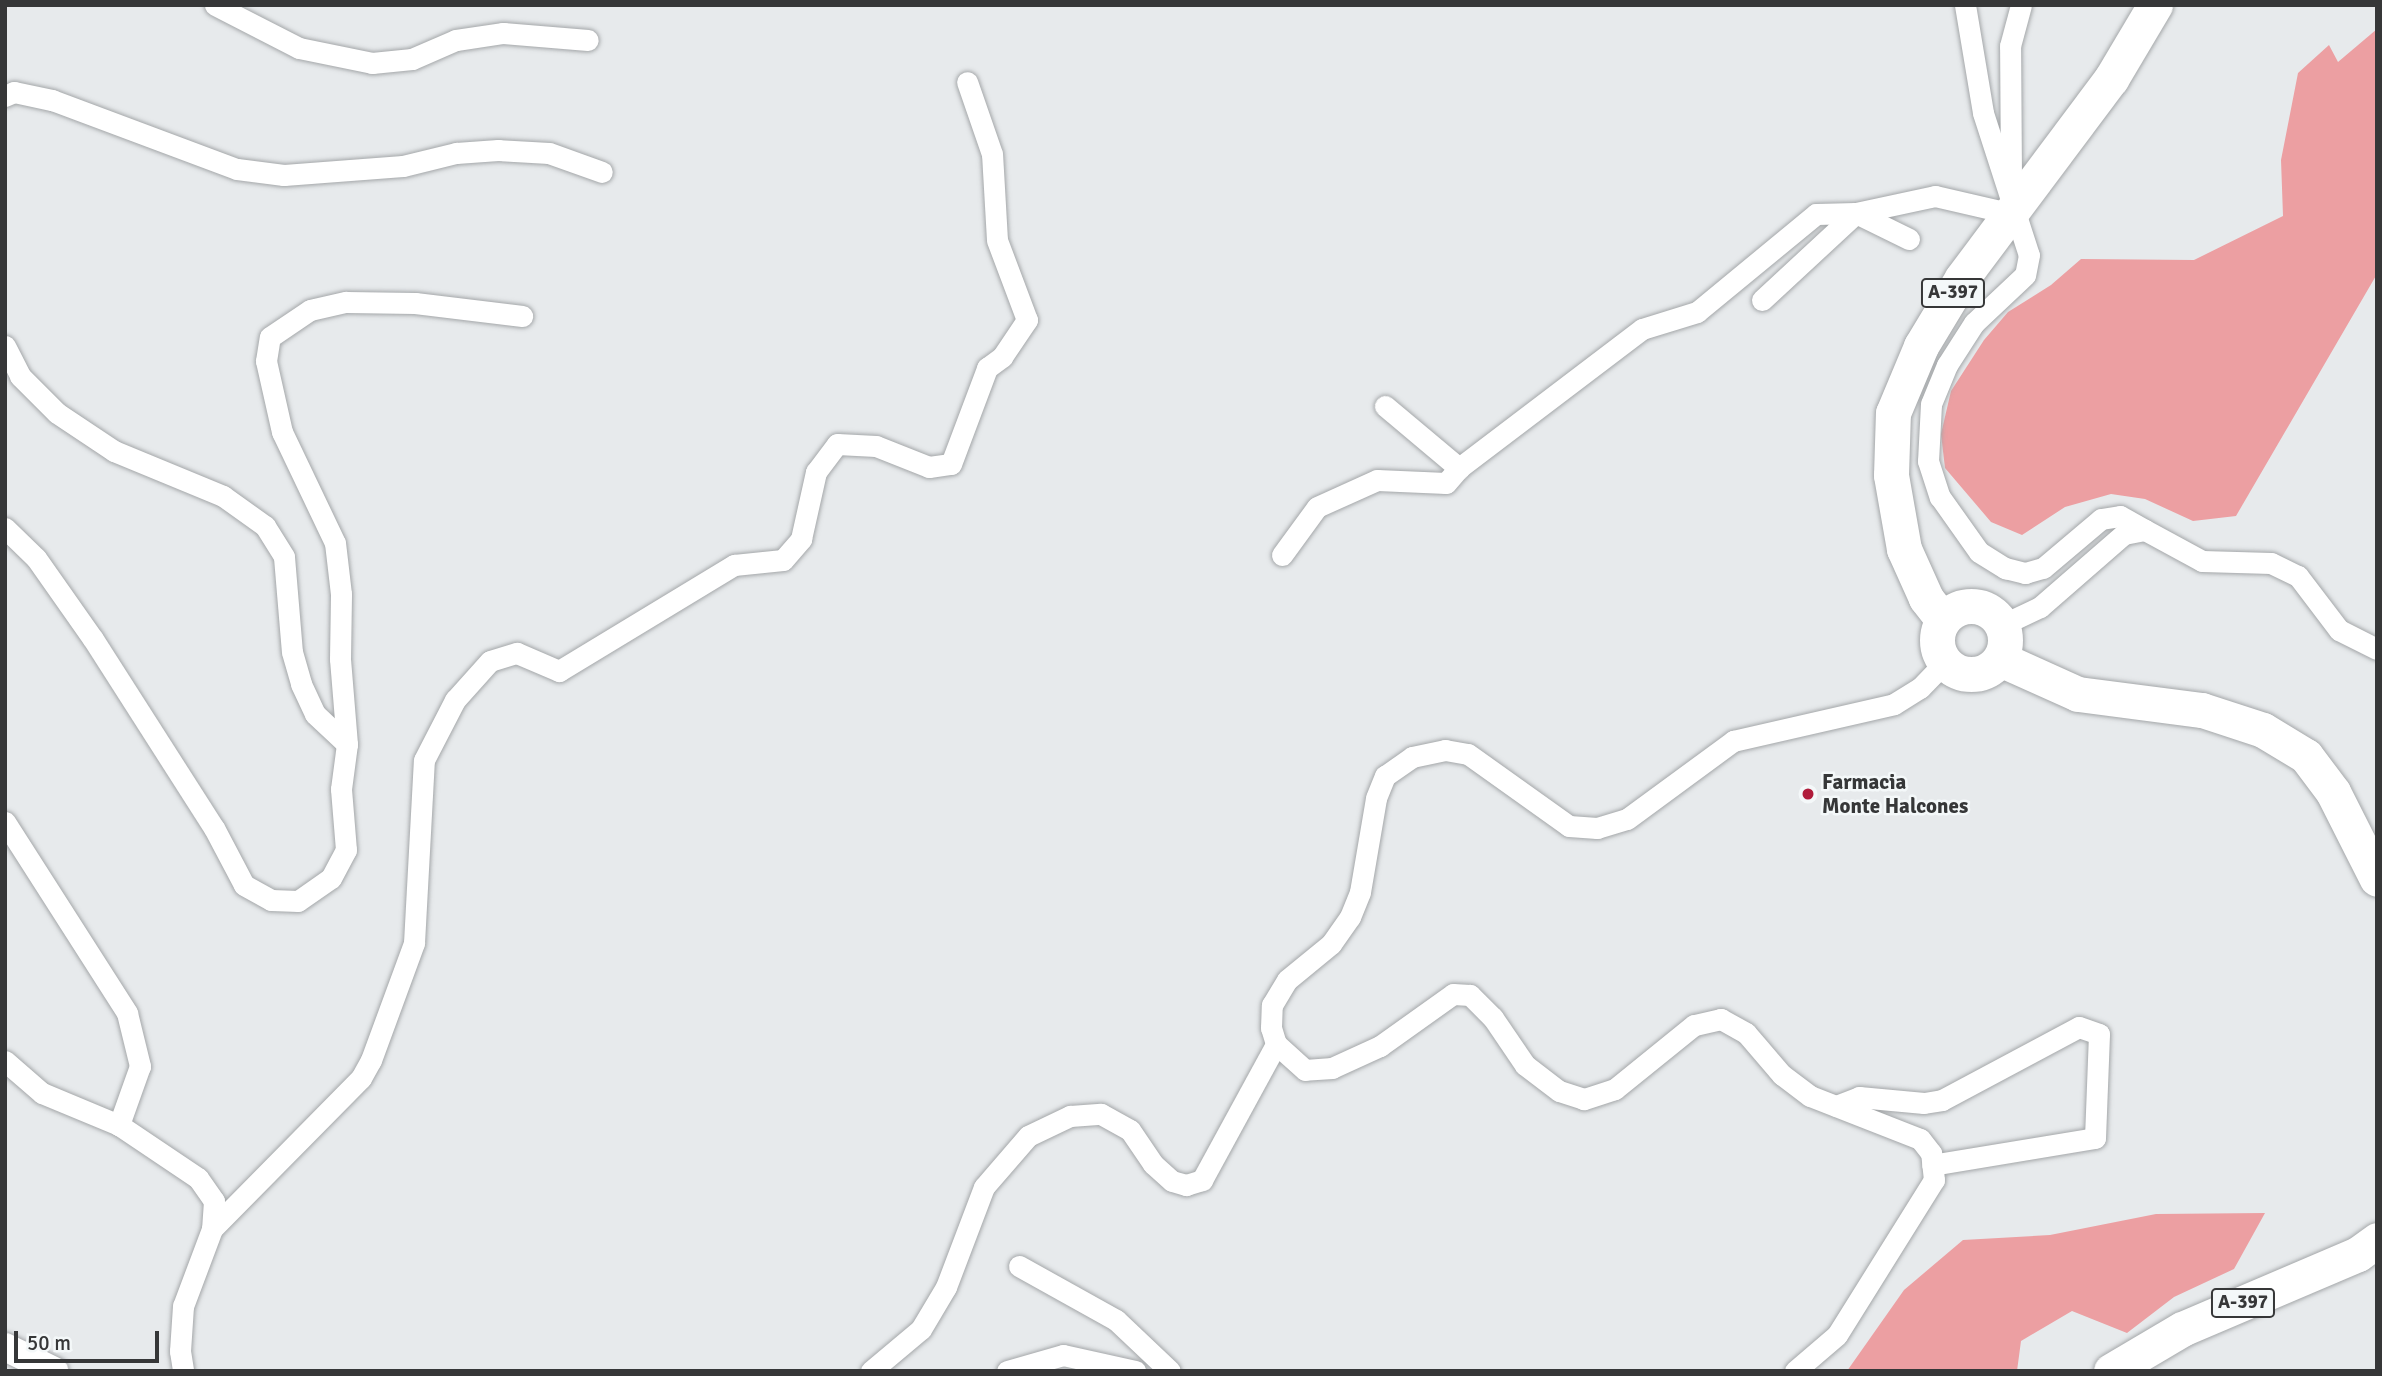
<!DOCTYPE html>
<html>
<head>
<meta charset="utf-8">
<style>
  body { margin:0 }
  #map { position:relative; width:2382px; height:1376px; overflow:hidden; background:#e7eaec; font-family:Signika,sans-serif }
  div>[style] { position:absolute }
  .green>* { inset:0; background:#ec9fa2 }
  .roads { filter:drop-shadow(0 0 2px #a4a7a9) drop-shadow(0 0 2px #a4a7a9) }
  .minor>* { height:21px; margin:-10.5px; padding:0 10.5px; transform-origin:10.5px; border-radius:10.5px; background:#fff }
  .tertiary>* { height:28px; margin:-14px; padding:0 14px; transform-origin:14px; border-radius:14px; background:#fff }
  .primary>* { height:35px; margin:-17.5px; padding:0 17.5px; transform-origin:17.5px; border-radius:17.5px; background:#fff }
  .primary>.ring { margin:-17.5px; padding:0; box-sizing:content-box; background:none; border:35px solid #fff; border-radius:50% }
  .dots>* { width:19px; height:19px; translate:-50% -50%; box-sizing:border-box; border:4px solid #f4f8f9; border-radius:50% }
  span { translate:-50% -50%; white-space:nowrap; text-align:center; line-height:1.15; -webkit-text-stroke:5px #f4f8f9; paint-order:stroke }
  .shield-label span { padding:2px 5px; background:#f4f8f9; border:2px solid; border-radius:5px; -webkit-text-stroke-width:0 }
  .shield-label { font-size:19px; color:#363738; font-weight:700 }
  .poi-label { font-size:21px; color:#363738; font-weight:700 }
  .left { translate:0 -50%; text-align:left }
  .frame { position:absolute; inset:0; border:7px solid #363738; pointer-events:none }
  .scale { position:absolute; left:14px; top:1331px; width:145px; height:32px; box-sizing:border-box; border:4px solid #363738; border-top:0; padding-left:9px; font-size:21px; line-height:24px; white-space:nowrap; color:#363738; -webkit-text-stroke:5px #f4f8f9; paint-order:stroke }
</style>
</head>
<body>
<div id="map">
  <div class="green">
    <div style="clip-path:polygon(2377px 29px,2377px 274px,2236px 516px,2193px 521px,2145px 499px,2111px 494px,2065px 507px,2022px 535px,1991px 522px,1945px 468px,1941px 434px,1951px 391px,1984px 340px,2008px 312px,2051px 285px,2081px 259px,2194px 260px,2283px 216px,2281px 160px,2298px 73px,2329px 45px,2338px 62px)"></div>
    <div style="clip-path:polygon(2265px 1213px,2234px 1269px,2174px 1297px,2127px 1333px,2072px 1311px,2021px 1341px,2017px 1371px,1847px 1371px,1904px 1290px,1963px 1240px,2050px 1235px,2156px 1214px)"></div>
  </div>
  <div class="roads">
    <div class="minor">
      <div style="left:215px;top:5px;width:94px;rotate:27.1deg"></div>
      <div style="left:299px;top:48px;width:75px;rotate:11.6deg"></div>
      <div style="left:372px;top:63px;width:40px;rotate:-5.7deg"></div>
      <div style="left:412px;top:59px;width:48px;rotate:-23.4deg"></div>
      <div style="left:456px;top:40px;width:48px;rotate:-8.5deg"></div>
      <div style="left:503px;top:33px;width:85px;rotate:4.7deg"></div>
      <div style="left:1965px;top:5px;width:109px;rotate:80.5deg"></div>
      <div style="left:1983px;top:113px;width:149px;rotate:72.1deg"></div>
      <div style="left:2029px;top:255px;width:20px;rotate:101deg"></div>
      <div style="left:2025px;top:275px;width:70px;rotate:136.7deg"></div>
      <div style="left:1974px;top:323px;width:50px;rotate:122.7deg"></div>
      <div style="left:1947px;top:365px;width:42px;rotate:112.3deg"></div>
      <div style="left:1931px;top:404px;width:57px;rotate:93deg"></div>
      <div style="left:1928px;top:461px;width:38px;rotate:72deg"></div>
      <div style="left:1940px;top:497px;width:67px;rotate:54.7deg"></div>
      <div style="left:1979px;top:552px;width:31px;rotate:32deg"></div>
      <div style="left:2005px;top:568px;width:21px;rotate:14deg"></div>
      <div style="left:2025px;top:573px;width:19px;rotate:-16deg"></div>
      <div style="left:2043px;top:568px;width:76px;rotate:-40.2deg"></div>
      <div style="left:2101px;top:519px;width:19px;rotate:-9deg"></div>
      <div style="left:2120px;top:516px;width:29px;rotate:29deg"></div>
      <div style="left:5px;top:96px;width:10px;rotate:-24deg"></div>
      <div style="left:14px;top:92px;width:39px;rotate:12deg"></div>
      <div style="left:52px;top:100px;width:197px;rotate:20.5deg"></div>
      <div style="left:237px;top:169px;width:47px;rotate:7.3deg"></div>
      <div style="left:284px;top:175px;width:119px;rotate:-4.3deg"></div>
      <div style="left:403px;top:166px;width:55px;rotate:-13.8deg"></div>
      <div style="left:456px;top:153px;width:42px;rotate:-4.1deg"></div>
      <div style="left:498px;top:150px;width:51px;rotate:3.4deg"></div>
      <div style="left:549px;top:153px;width:56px;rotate:19.7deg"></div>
      <div style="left:2011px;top:177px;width:131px;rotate:-90.4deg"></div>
      <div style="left:2010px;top:46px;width:42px;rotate:-75deg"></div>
      <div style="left:1856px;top:213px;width:59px;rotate:26.1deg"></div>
      <div style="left:1762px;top:300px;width:128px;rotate:-42.8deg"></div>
      <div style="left:5px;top:346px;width:34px;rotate:63deg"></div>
      <div style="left:20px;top:376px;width:52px;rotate:45deg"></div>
      <div style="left:57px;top:413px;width:69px;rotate:33.7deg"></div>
      <div style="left:114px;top:451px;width:118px;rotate:22.4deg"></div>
      <div style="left:223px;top:496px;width:52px;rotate:35.5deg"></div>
      <div style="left:265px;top:526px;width:36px;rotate:58deg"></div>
      <div style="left:284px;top:557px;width:95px;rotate:85.2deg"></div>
      <div style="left:292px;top:652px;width:33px;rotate:74deg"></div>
      <div style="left:301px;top:684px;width:33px;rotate:65deg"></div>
      <div style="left:315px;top:714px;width:44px;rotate:43.2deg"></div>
      <div style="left:1385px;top:406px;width:97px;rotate:40deg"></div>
      <div style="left:5px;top:528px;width:43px;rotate:44.1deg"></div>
      <div style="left:36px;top:558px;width:99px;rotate:54.9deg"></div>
      <div style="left:93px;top:639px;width:224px;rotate:57.4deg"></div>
      <div style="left:214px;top:828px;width:64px;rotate:62.2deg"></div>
      <div style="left:244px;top:885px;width:31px;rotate:29deg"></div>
      <div style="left:271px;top:900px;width:27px;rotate:2deg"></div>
      <div style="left:298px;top:901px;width:40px;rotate:-34.9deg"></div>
      <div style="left:331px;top:878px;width:32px;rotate:-62deg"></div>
      <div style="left:346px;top:850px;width:61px;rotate:-94.7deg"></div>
      <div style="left:341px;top:789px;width:45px;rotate:-82.4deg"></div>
      <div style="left:347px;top:744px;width:85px;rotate:-94.7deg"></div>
      <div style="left:340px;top:659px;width:65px;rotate:-89.1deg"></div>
      <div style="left:341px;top:594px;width:51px;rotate:-96.7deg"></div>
      <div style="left:335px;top:543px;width:123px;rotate:-115.5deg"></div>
      <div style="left:282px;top:432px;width:73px;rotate:-102.7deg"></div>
      <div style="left:266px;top:361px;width:24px;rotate:-81deg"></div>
      <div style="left:270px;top:337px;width:48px;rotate:-34deg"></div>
      <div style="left:310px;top:310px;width:37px;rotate:-13deg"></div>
      <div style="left:346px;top:302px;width:69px;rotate:0.8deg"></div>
      <div style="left:415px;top:303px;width:108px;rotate:6.9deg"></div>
      <div style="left:1282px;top:555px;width:59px;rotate:-53.9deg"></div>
      <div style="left:1317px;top:507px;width:66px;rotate:-24.2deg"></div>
      <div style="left:1377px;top:480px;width:69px;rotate:2.5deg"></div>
      <div style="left:1446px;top:483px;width:20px;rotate:-49deg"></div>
      <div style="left:1459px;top:468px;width:230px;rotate:-37.2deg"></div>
      <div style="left:1642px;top:329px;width:58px;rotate:-17.2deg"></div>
      <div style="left:1697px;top:312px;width:154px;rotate:-39.5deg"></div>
      <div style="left:1816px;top:214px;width:40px;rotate:-1.4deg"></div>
      <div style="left:1856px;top:213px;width:81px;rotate:-12.1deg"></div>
      <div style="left:1935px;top:196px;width:80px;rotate:13deg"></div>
      <div style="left:2002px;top:625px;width:42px;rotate:-25.3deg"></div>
      <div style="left:2040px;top:607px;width:111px;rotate:-41deg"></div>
      <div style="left:2124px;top:534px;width:21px;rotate:-11deg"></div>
      <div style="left:2145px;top:530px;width:65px;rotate:28.5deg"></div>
      <div style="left:2202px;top:561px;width:69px;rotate:1.7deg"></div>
      <div style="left:2271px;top:563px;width:30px;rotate:26deg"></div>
      <div style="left:2298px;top:576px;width:68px;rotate:52.8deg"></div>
      <div style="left:2339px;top:630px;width:42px;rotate:26.6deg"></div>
      <div style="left:5px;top:822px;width:227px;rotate:57.4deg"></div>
      <div style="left:127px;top:1013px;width:55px;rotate:76.2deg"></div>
      <div style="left:140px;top:1066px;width:63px;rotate:109.6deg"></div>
      <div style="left:5px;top:1061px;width:49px;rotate:40.9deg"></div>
      <div style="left:42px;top:1093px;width:83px;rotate:22.6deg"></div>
      <div style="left:119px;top:1125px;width:95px;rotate:33.9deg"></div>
      <div style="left:198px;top:1178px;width:28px;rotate:55deg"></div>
      <div style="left:214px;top:1201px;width:28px;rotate:94deg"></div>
      <div style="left:212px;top:1229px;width:82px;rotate:110.6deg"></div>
      <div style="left:183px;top:1306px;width:45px;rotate:93.8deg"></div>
      <div style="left:180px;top:1351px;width:20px;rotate:81deg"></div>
      <div style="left:1836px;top:1106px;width:25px;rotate:-21deg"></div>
      <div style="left:1859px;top:1097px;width:65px;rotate:5.3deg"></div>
      <div style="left:1924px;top:1103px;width:18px;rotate:-9deg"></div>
      <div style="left:1942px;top:1100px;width:155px;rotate:-28.1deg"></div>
      <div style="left:2079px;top:1027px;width:21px;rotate:19deg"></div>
      <div style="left:2099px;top:1034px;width:104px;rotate:92.2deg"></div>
      <div style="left:2095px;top:1138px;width:165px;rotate:170.6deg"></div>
      <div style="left:212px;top:1229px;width:212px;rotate:-45.4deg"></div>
      <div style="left:361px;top:1078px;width:21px;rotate:-61deg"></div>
      <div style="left:371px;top:1060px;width:125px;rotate:-69.8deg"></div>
      <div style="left:414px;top:943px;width:183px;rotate:-86.9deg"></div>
      <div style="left:424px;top:760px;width:68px;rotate:-62.7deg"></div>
      <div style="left:455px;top:700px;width:52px;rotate:-48.1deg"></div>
      <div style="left:490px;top:661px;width:28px;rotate:-17deg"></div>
      <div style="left:517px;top:653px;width:46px;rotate:23.2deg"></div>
      <div style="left:559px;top:671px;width:205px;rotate:-31.2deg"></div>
      <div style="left:734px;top:565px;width:49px;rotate:-5.8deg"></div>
      <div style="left:783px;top:560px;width:28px;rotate:-49deg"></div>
      <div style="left:801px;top:539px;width:69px;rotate:-77.4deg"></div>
      <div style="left:816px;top:472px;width:35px;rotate:-53deg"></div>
      <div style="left:837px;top:444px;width:39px;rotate:3deg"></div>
      <div style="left:876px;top:446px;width:57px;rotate:21.6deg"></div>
      <div style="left:929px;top:467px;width:22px;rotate:-8deg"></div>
      <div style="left:951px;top:464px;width:103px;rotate:-69.4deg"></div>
      <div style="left:987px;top:368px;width:19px;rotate:-36deg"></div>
      <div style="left:1002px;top:357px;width:45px;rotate:-56deg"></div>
      <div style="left:1027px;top:320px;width:85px;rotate:-110.6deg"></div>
      <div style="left:997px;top:240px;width:86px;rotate:-93.3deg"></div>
      <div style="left:992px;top:154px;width:76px;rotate:-109.1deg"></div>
      <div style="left:1019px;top:1266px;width:111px;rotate:29.1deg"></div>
      <div style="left:1116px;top:1320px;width:74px;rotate:43.4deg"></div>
      <div style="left:871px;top:1371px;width:65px;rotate:-40deg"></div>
      <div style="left:921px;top:1329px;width:49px;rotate:-59.2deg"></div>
      <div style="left:946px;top:1287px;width:107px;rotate:-69.2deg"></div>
      <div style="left:984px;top:1187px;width:67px;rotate:-49.2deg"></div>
      <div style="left:1028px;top:1136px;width:47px;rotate:-25.5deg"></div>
      <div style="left:1070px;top:1116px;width:31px;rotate:-4deg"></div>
      <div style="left:1101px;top:1114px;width:33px;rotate:29deg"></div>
      <div style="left:1130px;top:1130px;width:41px;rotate:55.9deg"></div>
      <div style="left:1153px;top:1164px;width:25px;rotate:42deg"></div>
      <div style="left:1172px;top:1181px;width:15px;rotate:16deg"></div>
      <div style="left:1186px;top:1185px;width:17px;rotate:-17deg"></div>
      <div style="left:1202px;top:1180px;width:155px;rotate:-61.4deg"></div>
      <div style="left:1007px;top:1371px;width:58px;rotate:-15.9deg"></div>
      <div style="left:1063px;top:1355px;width:74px;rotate:12.5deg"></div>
      <div style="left:1795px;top:1371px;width:55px;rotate:-40.6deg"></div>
      <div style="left:1837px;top:1335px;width:183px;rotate:-58deg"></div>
      <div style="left:1934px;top:1180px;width:27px;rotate:-96deg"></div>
      <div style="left:1931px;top:1153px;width:18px;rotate:-128deg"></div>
      <div style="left:1920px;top:1139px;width:118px;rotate:-158.6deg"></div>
      <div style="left:1810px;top:1096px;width:35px;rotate:-143deg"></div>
      <div style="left:1782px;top:1075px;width:55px;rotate:-130.6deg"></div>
      <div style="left:1746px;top:1033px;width:29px;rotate:-151deg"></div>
      <div style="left:1721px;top:1019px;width:28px;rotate:167deg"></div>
      <div style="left:1694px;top:1025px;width:102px;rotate:141deg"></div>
      <div style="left:1615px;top:1089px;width:33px;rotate:162deg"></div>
      <div style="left:1584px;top:1099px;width:26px;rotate:-162deg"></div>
      <div style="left:1559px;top:1091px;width:43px;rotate:-142.6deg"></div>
      <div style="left:1525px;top:1065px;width:57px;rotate:-124.2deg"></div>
      <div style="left:1493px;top:1018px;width:33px;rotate:-135deg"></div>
      <div style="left:1470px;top:995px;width:17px;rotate:-177deg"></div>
      <div style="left:1453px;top:994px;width:90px;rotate:144.5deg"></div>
      <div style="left:1380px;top:1046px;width:53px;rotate:155.4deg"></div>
      <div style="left:1332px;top:1068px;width:27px;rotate:176deg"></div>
      <div style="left:1305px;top:1070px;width:39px;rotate:-138deg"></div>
      <div style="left:1276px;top:1044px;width:17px;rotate:-107deg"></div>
      <div style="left:1271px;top:1028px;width:23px;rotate:-88deg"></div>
      <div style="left:1272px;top:1005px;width:29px;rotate:-59deg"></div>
      <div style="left:1287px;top:980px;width:57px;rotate:-39.3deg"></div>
      <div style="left:1331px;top:944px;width:33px;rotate:-55deg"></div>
      <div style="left:1350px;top:917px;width:27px;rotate:-68deg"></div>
      <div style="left:1360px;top:892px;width:95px;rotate:-80.3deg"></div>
      <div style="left:1376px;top:798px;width:24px;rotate:-68deg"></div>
      <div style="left:1385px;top:776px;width:33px;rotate:-35deg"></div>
      <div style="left:1412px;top:757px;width:34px;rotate:-12deg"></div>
      <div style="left:1445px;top:750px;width:23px;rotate:10deg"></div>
      <div style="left:1468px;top:754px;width:124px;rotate:35.5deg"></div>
      <div style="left:1569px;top:826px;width:28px;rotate:4deg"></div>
      <div style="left:1597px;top:828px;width:31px;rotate:-17deg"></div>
      <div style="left:1627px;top:819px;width:132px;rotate:-36.3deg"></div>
      <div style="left:1733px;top:741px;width:165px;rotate:-12.9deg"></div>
      <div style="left:1894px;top:704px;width:31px;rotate:-32deg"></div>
      <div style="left:1920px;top:688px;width:36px;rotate:-46deg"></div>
    </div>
    <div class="tertiary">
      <div style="left:5px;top:1347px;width:55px;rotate:26.1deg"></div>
    </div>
    <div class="primary">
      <div class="ring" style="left:1937px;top:606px;width:33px;height:33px"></div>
      <div style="left:1943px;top:620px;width:28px;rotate:-128deg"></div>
      <div style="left:1926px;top:598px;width:54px;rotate:-114.2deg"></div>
      <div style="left:1904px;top:549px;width:75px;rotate:-100deg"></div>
      <div style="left:1891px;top:475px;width:62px;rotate:-88.2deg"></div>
      <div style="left:1893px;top:413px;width:73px;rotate:-67.3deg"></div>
      <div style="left:1921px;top:346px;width:79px;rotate:-58.9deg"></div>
      <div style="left:1962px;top:278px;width:249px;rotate:-53.2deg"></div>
      <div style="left:2111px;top:79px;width:86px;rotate:-59.3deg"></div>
      <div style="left:2000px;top:659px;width:85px;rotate:24.2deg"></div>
      <div style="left:2078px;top:694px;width:125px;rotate:7.4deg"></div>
      <div style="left:2202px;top:710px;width:64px;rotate:18.2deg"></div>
      <div style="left:2263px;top:730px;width:50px;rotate:31.2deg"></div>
      <div style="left:2306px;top:756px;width:45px;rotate:53.1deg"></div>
      <div style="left:2333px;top:792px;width:97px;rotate:63.2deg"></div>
      <div style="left:2111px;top:1371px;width:82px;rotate:-30.6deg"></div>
      <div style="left:2182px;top:1329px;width:191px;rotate:-23.1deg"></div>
      <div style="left:2358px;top:1254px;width:24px;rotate:-36deg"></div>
    </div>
  </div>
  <div class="dots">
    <div style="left:1808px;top:794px;background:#b01c3b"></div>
  </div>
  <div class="shield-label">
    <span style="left:1953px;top:293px">A-397</span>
    <span style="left:2243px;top:1303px">A-397</span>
  </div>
  <div class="poi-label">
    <span class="left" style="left:1822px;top:794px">Farmacia<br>Monte Halcones</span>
  </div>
  <div class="frame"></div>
  <div class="scale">50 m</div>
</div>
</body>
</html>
